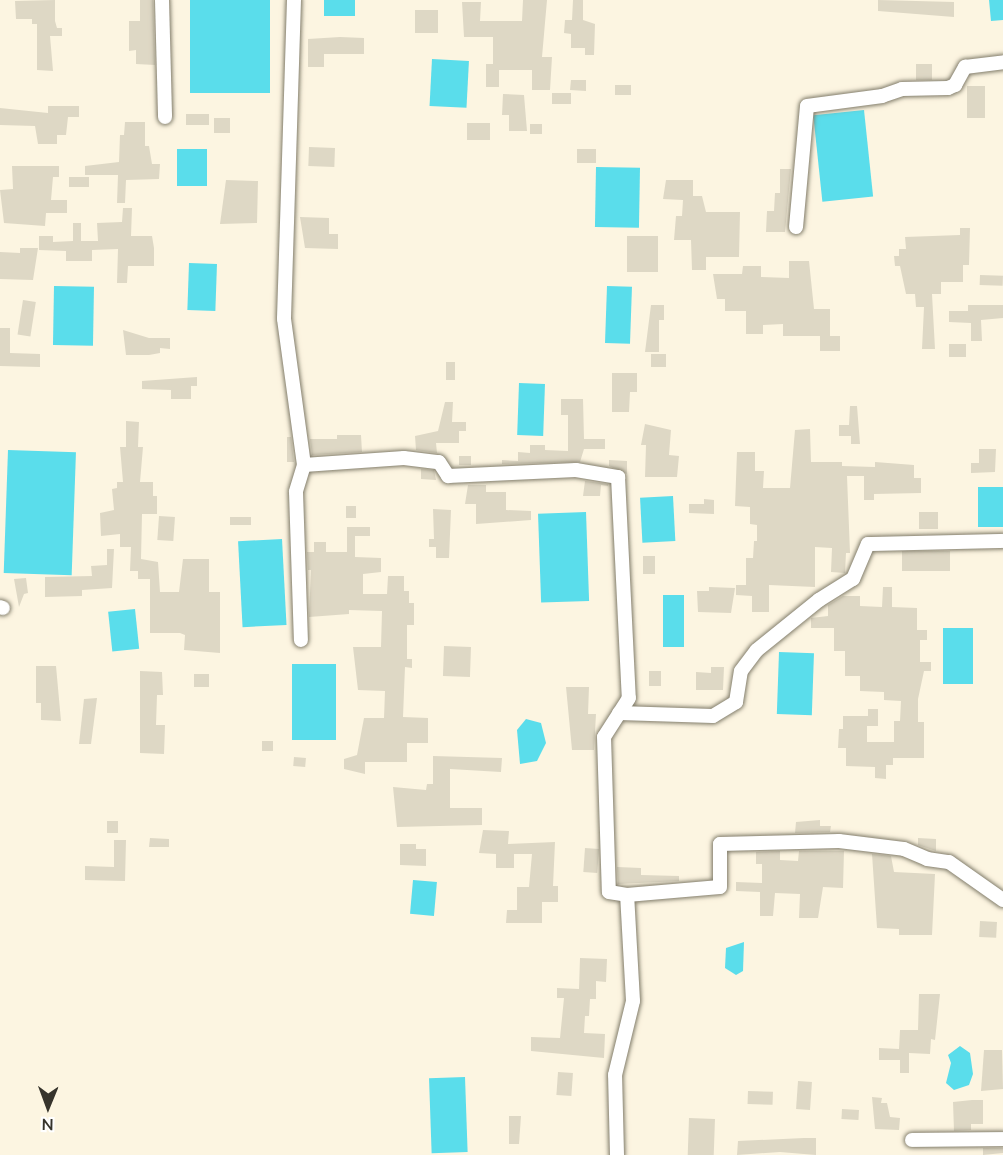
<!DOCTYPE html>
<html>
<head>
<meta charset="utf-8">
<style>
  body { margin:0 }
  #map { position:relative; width:1003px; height:1155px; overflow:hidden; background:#fcf5e1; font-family:Mulish,sans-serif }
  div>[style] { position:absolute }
  .water>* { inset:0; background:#5addeb; transform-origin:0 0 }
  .building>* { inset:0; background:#ded8c5; transform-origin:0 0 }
  .roads { filter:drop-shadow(0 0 2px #827d6b) drop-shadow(0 0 2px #827d6b) }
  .minor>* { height:14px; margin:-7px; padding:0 7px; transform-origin:7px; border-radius:7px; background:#fff }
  span { translate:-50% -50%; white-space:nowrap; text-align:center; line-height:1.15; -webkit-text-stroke:4.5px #fff; paint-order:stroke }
  .north { position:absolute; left:18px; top:1077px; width:60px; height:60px; -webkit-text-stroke:4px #fff; paint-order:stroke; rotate:181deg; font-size:16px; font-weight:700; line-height:24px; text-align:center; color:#36342c }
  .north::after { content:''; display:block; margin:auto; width:21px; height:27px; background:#36342c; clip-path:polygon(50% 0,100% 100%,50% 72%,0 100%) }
</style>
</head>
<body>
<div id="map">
  <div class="water">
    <div style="left:190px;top:0;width:80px;height:93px"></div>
    <div style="left:324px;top:0;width:31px;height:16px"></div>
    <div style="clip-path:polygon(989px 0,1003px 0,1003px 20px,991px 21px)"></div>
    <div style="left:432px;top:59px;width:37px;height:47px;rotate:3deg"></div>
    <div style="left:864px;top:110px;width:87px;height:51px;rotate:84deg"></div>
    <div style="left:177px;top:149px;width:30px;height:37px"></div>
    <div style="left:596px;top:167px;width:44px;height:60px;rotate:1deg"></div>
    <div style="left:189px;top:263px;width:28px;height:47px;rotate:2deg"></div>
    <div style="left:54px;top:286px;width:40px;height:59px;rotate:1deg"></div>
    <div style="left:607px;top:286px;width:25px;height:57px;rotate:2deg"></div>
    <div style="left:519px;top:383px;width:26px;height:52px;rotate:2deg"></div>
    <div style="left:8px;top:450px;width:68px;height:123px;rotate:2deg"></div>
    <div style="left:978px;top:487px;width:25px;height:40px"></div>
    <div style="left:673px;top:496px;width:45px;height:33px;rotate:87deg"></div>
    <div style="left:586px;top:512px;width:89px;height:48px;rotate:88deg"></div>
    <div style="left:282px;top:539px;width:86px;height:44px;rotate:87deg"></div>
    <div style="left:663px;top:595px;width:21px;height:52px"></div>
    <div style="left:135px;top:609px;width:40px;height:27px;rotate:84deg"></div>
    <div style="left:973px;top:628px;width:56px;height:30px;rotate:90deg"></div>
    <div style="left:779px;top:652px;width:35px;height:62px;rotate:2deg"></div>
    <div style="left:292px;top:664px;width:44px;height:76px"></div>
    <div style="clip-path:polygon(526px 719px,541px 723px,546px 743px,537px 761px,520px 764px,517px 730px)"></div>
    <div style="left:413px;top:880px;width:24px;height:34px;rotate:5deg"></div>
    <div style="clip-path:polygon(744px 942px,743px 971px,736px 975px,725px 968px,726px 948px)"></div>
    <div style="clip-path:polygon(960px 1046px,970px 1053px,973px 1074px,969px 1085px,954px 1090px,946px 1083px,951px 1063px,948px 1055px)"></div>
    <div style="left:465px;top:1077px;width:75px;height:36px;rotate:88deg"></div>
  </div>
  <div class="building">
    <div style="clip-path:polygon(55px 0,55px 21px,57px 28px,62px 28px,62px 36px,50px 36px,53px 71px,37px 70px,37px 24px,32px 24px,32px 19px,16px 19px,15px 1px)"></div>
    <div style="clip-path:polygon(140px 0,153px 0,155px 65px,136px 64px,136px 50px,129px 51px,129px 21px,140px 21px)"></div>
    <div style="clip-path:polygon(523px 0,547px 0,542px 57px,552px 57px,550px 90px,532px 90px,532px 70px,499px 70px,499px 87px,486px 87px,486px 64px,493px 64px,493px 37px,464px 37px,462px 2px,481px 2px,480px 21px,522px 21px)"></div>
    <div style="clip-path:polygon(573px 0,583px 0,583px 20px,595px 24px,594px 55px,585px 55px,585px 48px,571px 48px,571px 34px,564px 33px,565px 20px,572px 20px)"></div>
    <div style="clip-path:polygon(878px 0,954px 2px,954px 17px,878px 11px)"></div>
    <div style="left:415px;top:10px;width:23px;height:23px"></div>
    <div style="clip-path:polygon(340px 37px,364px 38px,364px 54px,324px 54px,324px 67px,308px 67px,308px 39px)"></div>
    <div style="left:916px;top:64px;width:16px;height:16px"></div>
    <div style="clip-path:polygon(571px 80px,586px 80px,586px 91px,570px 90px)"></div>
    <div style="left:615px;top:85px;width:16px;height:10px"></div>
    <div style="left:967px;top:86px;width:18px;height:32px"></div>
    <div style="left:552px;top:93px;width:19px;height:11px"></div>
    <div style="clip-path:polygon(503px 94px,524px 95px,527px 131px,509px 131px,509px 115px,502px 115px)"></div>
    <div style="clip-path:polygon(48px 106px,79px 106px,79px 117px,68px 117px,66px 135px,57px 135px,57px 144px,38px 144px,35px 126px,0 125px,0 108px,48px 113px)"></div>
    <div style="left:186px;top:114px;width:23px;height:11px"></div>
    <div style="left:214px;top:118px;width:16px;height:15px"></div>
    <div style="clip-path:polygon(125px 122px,145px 122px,145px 146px,149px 146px,152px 164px,160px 164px,159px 179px,126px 180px,125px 203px,117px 203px,118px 175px,85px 175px,85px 166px,119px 162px,120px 135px,124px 135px)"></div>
    <div style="left:467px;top:123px;width:23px;height:17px"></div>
    <div style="left:530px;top:124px;width:12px;height:10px"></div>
    <div style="left:309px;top:147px;width:26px;height:19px;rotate:2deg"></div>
    <div style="left:577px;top:149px;width:19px;height:14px"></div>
    <div style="clip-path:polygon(12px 166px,59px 166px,59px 177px,53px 177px,51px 200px,67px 200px,67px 213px,46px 213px,45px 226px,4px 223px,0 190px,13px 189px)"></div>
    <div style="clip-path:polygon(780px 169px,791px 169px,785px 232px,766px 232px,767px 211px,774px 211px,775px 193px,780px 193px)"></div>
    <div style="left:69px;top:177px;width:20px;height:10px"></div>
    <div style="clip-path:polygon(226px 180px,258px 181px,257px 223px,220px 224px)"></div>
    <div style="clip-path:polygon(666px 180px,693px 180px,693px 196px,702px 196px,706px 212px,740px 212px,739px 257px,706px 257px,706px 270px,692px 270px,691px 240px,674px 240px,676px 216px,682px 216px,683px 200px,663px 199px)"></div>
    <div style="clip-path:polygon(123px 208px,132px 208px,131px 236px,152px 236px,154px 248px,154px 266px,128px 266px,127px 283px,117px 283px,118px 249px,92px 250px,92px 261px,66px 261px,66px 251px,39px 250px,39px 236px,53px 236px,53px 242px,73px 241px,73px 223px,81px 223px,81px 241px,98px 241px,97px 223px,122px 222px)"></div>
    <div style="clip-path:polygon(300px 217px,329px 218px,329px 234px,338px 234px,338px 249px,305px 248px)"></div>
    <div style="clip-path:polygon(960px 228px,970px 228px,969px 265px,963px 265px,963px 282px,941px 282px,941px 294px,932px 294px,935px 349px,922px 349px,924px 307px,916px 307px,915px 294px,906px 294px,900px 266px,895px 266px,894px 256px,899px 256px,899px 249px,906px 249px,905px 237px,960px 235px)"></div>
    <div style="left:627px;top:236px;width:31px;height:36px"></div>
    <div style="clip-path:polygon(20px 248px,38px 248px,33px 280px,0 279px,0 252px,20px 253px)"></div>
    <div style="clip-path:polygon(789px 261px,809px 261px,814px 309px,830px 309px,830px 336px,840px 336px,840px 351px,820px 351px,820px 336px,783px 336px,783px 324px,763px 325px,763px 334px,746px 334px,746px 311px,725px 311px,725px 299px,717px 299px,713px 274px,742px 274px,743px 266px,761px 266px,761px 277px,789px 278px)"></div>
    <div style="left:980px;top:275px;width:23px;height:10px;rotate:2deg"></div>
    <div style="left:23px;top:300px;width:13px;height:35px;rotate:9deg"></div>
    <div style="clip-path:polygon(651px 305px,664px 305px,664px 320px,659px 320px,659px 352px,645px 352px)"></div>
    <div style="clip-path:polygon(968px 305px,1003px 305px,1003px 318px,981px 320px,982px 341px,971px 341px,971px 323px,949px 322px,949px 311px,968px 311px)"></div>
    <div style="clip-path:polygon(0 328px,10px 328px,10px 353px,40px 354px,40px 367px,0 366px)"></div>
    <div style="clip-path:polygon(123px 330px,149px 338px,170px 338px,170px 349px,160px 348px,160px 353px,149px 355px,126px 355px)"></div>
    <div style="left:949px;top:344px;width:17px;height:13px"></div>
    <div style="left:651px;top:354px;width:15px;height:13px"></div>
    <div style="left:446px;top:362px;width:9px;height:18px"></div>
    <div style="clip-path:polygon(612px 373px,637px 373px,637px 392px,630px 392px,629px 412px,612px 412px)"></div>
    <div style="clip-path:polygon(197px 377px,197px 386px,191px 386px,191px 399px,171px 399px,171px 390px,142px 389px,142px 381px)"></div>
    <div style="clip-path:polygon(561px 399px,583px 399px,584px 439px,605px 439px,605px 449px,584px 449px,580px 462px,502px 464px,502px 460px,518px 461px,518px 452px,530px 453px,530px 445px,545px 445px,545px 450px,568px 451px,568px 415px,561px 415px)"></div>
    <div style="clip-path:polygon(445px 402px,453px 402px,452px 422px,466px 422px,466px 431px,459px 431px,459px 443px,436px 443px,437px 453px,416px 450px,415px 436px,438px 431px)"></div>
    <div style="clip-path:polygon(850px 406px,857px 406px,860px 444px,851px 444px,851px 436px,839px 436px,839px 425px,849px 425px)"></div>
    <div style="clip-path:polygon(126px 421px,139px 422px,138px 447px,143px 447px,140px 482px,153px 482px,153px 496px,157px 496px,157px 514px,142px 514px,141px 559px,158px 562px,160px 592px,179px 592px,183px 559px,209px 559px,209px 592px,220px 592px,220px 653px,184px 650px,185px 635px,180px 633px,150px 633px,150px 579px,138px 579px,138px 571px,130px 571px,131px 547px,120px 547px,120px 534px,101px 536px,100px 513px,114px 510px,112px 489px,117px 488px,117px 482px,123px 482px,120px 447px,126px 447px)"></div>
    <div style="clip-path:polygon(645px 424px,671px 430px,669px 455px,679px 456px,677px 477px,645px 477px,646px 445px,641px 445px)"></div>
    <div style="clip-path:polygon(810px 429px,811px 462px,842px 462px,842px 466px,875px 467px,875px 462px,914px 465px,914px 478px,921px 478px,921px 493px,874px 494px,874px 500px,864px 500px,864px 476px,847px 476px,850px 553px,846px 553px,845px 573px,831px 572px,832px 548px,815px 547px,815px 587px,769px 585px,769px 612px,752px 612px,752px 596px,736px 595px,736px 585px,746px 585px,746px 558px,753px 558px,754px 541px,757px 541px,757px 525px,750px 524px,750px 507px,735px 506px,737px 452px,755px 452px,755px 471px,764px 471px,763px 488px,790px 488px,795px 430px)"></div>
    <div style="clip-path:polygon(337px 435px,361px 435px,362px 452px,312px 455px,310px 439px,337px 439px)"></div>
    <div style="clip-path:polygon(287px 437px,291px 437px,294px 462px,287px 462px)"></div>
    <div style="clip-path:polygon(979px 449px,996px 449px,995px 472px,971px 473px,971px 463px,979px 463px)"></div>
    <div style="left:459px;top:456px;width:12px;height:9px"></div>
    <div style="clip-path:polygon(609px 460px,627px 461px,627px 474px,609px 466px)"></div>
    <div style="clip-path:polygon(421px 469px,434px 470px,436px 480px,421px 479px)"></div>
    <div style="clip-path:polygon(585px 481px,608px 484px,608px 486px,601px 485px,600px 496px,583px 496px)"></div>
    <div style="clip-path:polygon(468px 485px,486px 485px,486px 492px,506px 492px,506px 510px,531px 511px,531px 520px,476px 524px,476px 504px,465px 504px)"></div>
    <div style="clip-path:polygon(704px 499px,714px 500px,714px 514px,689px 513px,689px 504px,704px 504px)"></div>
    <div style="left:346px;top:506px;width:10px;height:12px"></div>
    <div style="clip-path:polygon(433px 509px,451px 510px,449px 558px,436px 558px,436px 547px,429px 547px,429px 539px,434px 539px)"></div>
    <div style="left:919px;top:512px;width:19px;height:17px"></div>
    <div style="left:159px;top:516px;width:16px;height:24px;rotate:4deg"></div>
    <div style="left:230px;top:517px;width:21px;height:8px"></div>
    <div style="clip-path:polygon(347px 527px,370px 527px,370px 536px,355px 536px,355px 557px,381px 558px,381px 572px,363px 574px,363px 594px,387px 594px,388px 576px,404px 576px,404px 591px,409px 591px,409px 603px,414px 603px,414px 625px,407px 625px,407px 659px,412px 659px,412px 668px,405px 667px,403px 717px,428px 718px,428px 743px,407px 743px,407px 762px,365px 762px,365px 774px,344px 769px,344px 759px,357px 755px,364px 718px,384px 718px,385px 691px,358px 690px,353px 647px,381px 647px,382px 611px,349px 610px,349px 614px,309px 617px,311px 570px,308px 570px,307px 552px,314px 552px,314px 542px,326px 542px,326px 552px,347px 552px)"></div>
    <div style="clip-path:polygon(107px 549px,114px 549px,112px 588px,82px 590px,82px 596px,45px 597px,45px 577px,92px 576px,91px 566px,107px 565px)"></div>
    <div style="left:950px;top:551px;width:20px;height:48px;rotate:90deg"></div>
    <div style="left:643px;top:556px;width:12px;height:18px"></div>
    <div style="clip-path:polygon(26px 578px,28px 593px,24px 594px,19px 607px,14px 579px)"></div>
    <div style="clip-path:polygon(709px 587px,735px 588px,731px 613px,698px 612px,697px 591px,709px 591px)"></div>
    <div style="clip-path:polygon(883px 587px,892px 587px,892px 607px,917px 608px,917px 630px,927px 630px,927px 640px,920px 640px,920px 662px,931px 662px,931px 671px,924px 671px,918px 699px,918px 722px,924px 722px,924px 758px,893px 758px,893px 765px,886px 765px,886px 779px,875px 778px,875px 767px,846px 766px,846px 748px,838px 748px,839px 729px,843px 729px,843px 716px,868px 716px,868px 709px,878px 709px,878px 726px,867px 726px,867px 742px,894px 742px,894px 721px,900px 721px,901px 701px,884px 700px,884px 692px,860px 691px,860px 676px,845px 676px,845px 651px,834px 651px,834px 628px,811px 628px,811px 618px,828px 616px,828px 605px,843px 596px,860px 596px,860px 606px,882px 607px)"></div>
    <div style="left:444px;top:646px;width:27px;height:30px;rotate:2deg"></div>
    <div style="clip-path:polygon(36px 666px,56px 666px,61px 721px,41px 720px,41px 703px,36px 703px)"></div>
    <div style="clip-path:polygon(711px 667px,724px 667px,723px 690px,696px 690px,696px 672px,711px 673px)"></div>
    <div style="clip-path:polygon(140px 671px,162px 672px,163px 695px,157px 695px,156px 725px,165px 725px,164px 754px,140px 753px)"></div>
    <div style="left:649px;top:671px;width:12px;height:15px"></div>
    <div style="left:194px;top:674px;width:15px;height:13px"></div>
    <div style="clip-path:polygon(566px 687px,589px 687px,588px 714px,596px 714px,594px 750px,572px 750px)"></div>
    <div style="clip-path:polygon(97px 698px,91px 744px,79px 744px,84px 699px)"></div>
    <div style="left:262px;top:741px;width:11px;height:10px"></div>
    <div style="clip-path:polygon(433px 756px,502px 758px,501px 772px,450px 769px,450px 808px,482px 808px,482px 825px,397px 827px,393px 787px,426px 790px,427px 784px,433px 784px)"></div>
    <div style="left:294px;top:757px;width:12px;height:9px;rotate:5deg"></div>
    <div style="clip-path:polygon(820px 820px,820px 826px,831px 826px,830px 832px,795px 833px,796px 822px)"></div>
    <div style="left:107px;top:821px;width:11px;height:12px"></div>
    <div style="clip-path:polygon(483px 830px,509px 831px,508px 844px,555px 842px,553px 886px,558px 886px,558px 902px,542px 902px,542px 923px,506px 923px,507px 910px,517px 910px,517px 887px,529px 887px,532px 854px,514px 854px,514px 868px,496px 868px,496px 854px,479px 853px)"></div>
    <div style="clip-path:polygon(150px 838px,169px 839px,169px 847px,149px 847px)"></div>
    <div style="clip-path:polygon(918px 838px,936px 839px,936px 851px,918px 845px)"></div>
    <div style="clip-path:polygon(114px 840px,126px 840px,125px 881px,85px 880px,85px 866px,114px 867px)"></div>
    <div style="clip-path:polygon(400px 844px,416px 844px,416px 849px,426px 849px,426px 866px,400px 865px)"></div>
    <div style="left:585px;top:848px;width:14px;height:24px;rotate:4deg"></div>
    <div style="clip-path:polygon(780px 851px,780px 860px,798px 861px,799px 851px,844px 851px,843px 888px,823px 887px,818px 918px,799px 918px,800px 894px,775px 893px,773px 916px,760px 916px,760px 892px,736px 891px,736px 882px,762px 883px,762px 864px,756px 864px,756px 852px)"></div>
    <div style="clip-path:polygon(872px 854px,891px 856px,894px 872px,935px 874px,932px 935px,899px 935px,899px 929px,877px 928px)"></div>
    <div style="clip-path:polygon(617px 867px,641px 868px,641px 875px,679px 876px,679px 881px,618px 884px)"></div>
    <div style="left:980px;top:921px;width:17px;height:16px;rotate:3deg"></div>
    <div style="clip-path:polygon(580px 958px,607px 959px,606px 982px,596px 981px,596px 999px,590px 999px,589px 1016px,585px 1016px,584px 1033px,605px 1034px,604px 1058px,531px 1051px,531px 1037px,560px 1038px,564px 998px,557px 998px,557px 988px,579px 989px)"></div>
    <div style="clip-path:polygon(919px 994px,940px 994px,935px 1040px,931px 1039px,930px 1054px,909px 1053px,909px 1073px,900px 1073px,900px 1060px,879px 1060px,879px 1048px,899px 1049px,900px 1030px,918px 1030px)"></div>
    <div style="clip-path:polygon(984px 1050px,1002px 1050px,1003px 1089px,981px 1091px)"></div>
    <div style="left:558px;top:1072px;width:15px;height:23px;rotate:4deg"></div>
    <div style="left:798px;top:1081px;width:14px;height:28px;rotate:4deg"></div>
    <div style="left:748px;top:1091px;width:25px;height:13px;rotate:2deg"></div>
    <div style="clip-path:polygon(872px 1097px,882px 1098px,881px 1103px,887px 1103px,890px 1117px,900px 1118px,899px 1130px,875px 1129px)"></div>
    <div style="clip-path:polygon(972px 1100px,983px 1100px,983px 1124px,971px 1124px,971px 1130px,954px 1131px,953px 1102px)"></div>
    <div style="left:842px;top:1109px;width:17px;height:10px;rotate:3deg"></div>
    <div style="clip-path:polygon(509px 1116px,521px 1116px,519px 1144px,509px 1144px)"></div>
    <div style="left:689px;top:1118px;width:26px;height:37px;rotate:2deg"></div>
    <div style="clip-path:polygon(804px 1138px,816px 1138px,816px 1155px,780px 1152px,737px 1155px,738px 1141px)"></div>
    <div style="clip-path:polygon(983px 1148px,1003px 1148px,1003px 1153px,983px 1155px)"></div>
  </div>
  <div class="roads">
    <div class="minor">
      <div style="left:162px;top:0;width:117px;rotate:88.5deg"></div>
      <div style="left:294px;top:0;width:319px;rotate:91.8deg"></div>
      <div style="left:284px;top:319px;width:147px;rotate:82.2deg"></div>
      <div style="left:304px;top:465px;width:28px;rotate:107deg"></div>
      <div style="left:296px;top:492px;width:148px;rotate:88.1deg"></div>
      <div style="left:796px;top:227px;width:121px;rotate:-84.8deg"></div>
      <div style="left:807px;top:106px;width:76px;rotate:-7.6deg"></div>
      <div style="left:882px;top:96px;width:21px;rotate:-19deg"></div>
      <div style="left:902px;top:89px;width:46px;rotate:-1.2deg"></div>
      <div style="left:948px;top:88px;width:8px;rotate:-23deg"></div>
      <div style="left:955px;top:85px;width:21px;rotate:-61deg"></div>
      <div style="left:965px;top:67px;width:38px;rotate:-7deg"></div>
      <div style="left:304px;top:465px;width:100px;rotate:-4deg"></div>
      <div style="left:404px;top:458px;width:35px;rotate:7deg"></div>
      <div style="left:439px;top:462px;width:17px;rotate:57deg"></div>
      <div style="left:448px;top:476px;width:128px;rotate:-2.7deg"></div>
      <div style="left:576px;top:470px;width:43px;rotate:9.5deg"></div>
      <div style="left:618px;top:477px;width:221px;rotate:87.2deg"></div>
      <div style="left:629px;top:698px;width:46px;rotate:122.7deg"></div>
      <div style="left:604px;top:737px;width:155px;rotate:88.2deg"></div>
      <div style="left:609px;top:892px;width:18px;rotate:9deg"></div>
      <div style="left:0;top:607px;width:3px;rotate:18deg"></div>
      <div style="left:619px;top:713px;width:94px;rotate:1.8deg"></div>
      <div style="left:713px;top:716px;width:27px;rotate:-31deg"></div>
      <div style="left:736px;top:702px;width:31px;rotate:-81deg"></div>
      <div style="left:741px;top:671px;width:26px;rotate:-53deg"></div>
      <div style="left:757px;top:650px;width:80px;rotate:-38.9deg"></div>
      <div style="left:819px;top:600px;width:40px;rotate:-32deg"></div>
      <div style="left:853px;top:579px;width:38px;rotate:-67deg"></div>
      <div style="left:868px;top:544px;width:135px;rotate:-1.3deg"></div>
      <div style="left:912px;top:1140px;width:91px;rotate:-0.6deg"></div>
      <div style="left:617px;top:1155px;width:80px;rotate:-91.4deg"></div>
      <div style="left:615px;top:1075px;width:76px;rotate:-76.3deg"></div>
      <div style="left:633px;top:1001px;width:106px;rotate:-93.2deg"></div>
      <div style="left:627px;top:895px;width:93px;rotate:-4.9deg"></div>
      <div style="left:720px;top:887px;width:43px;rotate:-90deg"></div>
      <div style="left:720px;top:844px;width:119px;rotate:-1.4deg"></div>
      <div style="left:839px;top:841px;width:65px;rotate:7deg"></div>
      <div style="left:904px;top:849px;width:25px;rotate:23deg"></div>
      <div style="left:927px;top:859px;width:22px;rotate:8deg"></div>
      <div style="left:949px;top:862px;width:66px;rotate:35.1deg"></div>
    </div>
  </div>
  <div class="north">N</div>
</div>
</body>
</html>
